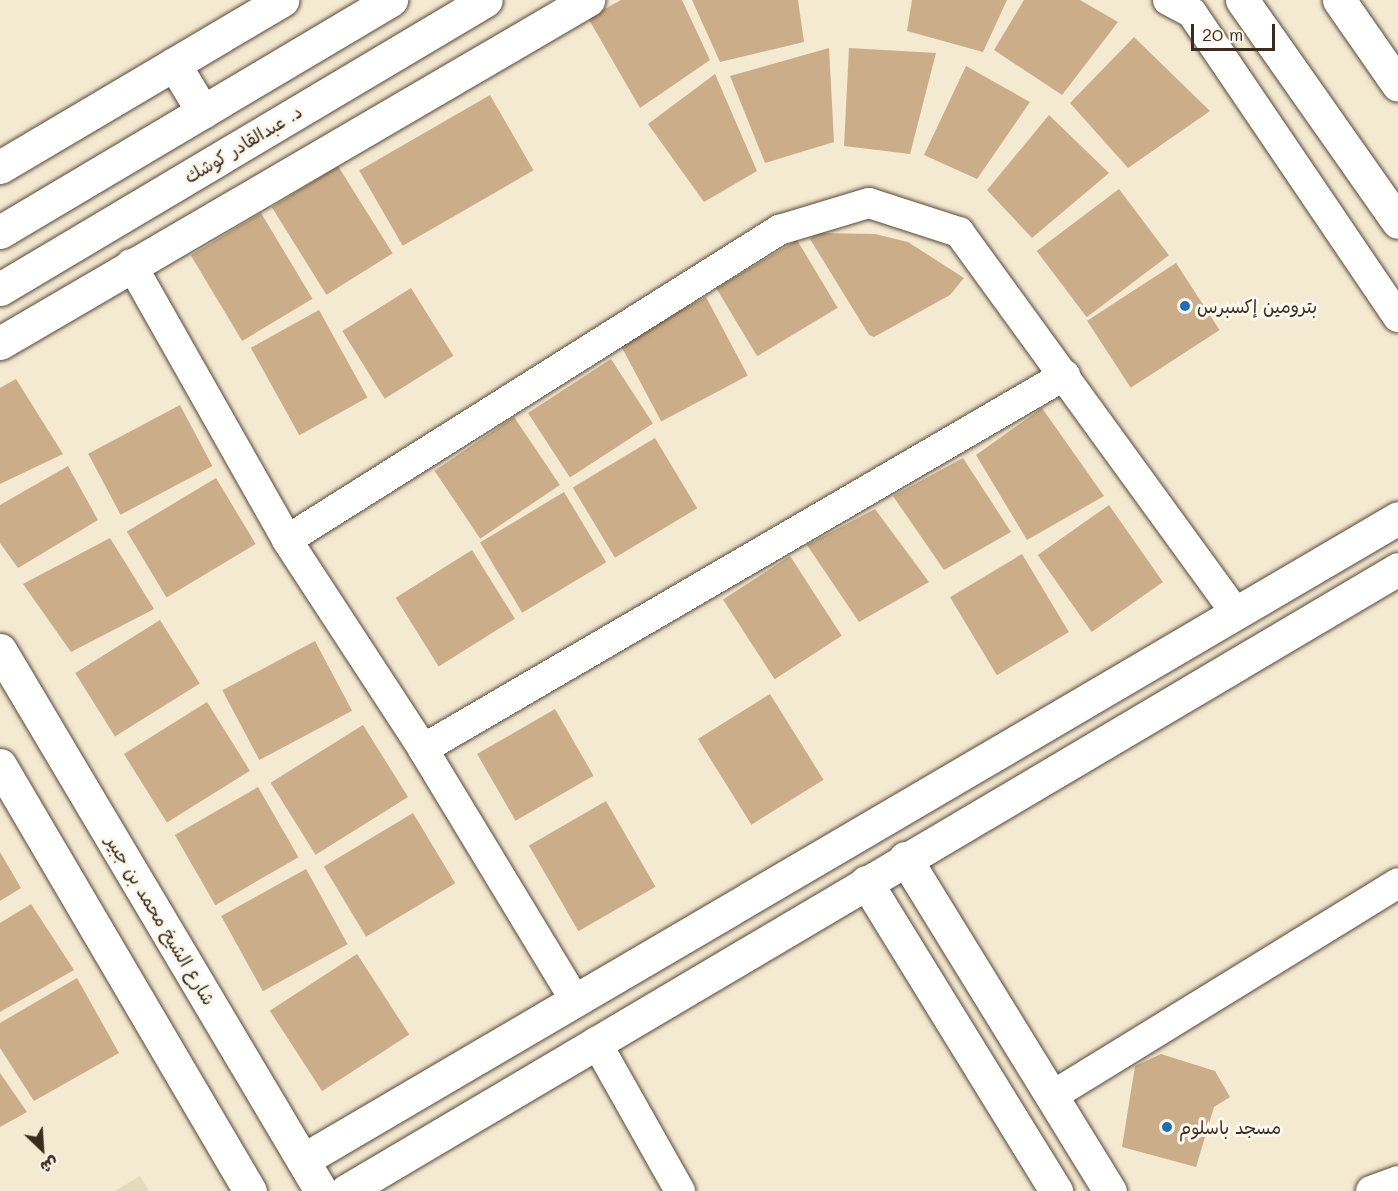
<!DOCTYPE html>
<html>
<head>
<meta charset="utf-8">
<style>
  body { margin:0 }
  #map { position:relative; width:1398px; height:1191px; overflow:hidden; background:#f4e9d1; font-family:Mali,"Playpen Sans Arabic",sans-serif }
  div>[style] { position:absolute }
  .built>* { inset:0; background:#e3dbba }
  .building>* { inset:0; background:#cbae89; transform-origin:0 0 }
  .roads { filter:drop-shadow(0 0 2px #574739) drop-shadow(0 0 2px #574739) }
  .minor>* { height:30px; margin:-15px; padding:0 15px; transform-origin:15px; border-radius:15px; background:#fff }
  .tertiary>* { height:33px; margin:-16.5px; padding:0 16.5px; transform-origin:16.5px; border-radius:16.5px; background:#fff }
  .primary>* { height:33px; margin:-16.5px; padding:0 16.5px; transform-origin:16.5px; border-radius:16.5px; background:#fff }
  .dots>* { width:16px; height:16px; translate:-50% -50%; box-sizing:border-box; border:3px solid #fbf7ec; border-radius:50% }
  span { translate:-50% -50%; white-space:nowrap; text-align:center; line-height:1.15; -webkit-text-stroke:6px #fbf7ec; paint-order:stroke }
  .street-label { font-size:18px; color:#3b2a1e }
  .poi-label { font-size:18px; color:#3b2a1e }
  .left { translate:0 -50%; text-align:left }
  .north { position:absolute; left:12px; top:1119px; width:60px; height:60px; -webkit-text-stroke:4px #fbf7ec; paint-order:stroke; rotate:155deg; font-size:16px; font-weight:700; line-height:24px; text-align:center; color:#3b2a1e }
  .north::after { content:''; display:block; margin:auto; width:21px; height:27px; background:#3b2a1e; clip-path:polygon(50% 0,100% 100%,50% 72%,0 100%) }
  .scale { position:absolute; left:1191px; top:24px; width:84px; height:27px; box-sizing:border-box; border:3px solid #3b2a1e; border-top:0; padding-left:8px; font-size:18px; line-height:21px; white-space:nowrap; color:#3b2a1e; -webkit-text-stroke:4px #fbf7ec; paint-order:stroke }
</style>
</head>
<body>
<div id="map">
  <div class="built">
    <div style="clip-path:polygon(140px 1176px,149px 1191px,115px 1191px)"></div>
  </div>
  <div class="building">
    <div style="clip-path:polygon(621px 0,682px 0,710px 60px,640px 108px,588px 18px)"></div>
    <div style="clip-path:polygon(692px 0,798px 0,804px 42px,720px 62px)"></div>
    <div style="clip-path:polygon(912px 0,1007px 0,983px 52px,907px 31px)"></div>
    <div style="clip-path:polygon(1024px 0,1080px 0,1118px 22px,1062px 95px,994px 50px)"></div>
    <div style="clip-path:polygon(1134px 37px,1210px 111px,1128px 168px,1070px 103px)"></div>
    <div style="clip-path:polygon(829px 48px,834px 142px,765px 163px,730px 76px)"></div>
    <div style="clip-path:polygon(849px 48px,936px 53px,910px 154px,844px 146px)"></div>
    <div style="clip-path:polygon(966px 66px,1030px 102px,977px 179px,924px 155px)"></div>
    <div style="clip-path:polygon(715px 74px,757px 171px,704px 202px,648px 124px)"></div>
    <div style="left:490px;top:95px;width:87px;height:151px;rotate:60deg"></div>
    <div style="clip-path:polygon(1049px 115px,1109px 173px,1032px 238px,987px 190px)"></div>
    <div style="left:338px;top:166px;width:103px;height:78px;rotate:58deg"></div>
    <div style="left:1119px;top:189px;width:83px;height:103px;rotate:53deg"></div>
    <div style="left:261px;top:213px;width:100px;height:82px;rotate:59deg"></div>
    <div style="clip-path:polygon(817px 233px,875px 234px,908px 242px,964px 278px,950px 295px,874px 337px,869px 335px,810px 239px)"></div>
    <div style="left:797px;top:240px;width:79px;height:94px;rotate:59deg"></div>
    <div style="left:1176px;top:263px;width:80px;height:106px;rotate:57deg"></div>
    <div style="left:411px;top:288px;width:80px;height:81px;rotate:58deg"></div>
    <div style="left:706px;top:297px;width:89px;height:98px;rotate:62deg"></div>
    <div style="left:319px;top:310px;width:100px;height:78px;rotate:61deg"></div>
    <div style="left:611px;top:359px;width:77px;height:99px;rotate:57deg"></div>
    <div style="clip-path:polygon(16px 379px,63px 454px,0 484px,0 388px)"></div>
    <div style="left:180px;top:405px;width:69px;height:104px;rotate:62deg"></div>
    <div style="clip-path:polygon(1042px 408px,1104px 496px,1027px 540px,976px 455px)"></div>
    <div style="left:514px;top:417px;width:82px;height:96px;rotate:56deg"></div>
    <div style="left:655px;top:438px;width:82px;height:96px;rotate:59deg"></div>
    <div style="clip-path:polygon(963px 458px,1011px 532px,944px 570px,893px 496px)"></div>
    <div style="clip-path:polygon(68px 466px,98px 520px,18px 568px,0 543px,0 505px)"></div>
    <div style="left:216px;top:478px;width:77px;height:104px;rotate:59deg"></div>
    <div style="left:564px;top:492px;width:82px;height:98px;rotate:59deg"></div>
    <div style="left:1109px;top:505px;width:94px;height:87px;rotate:55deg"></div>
    <div style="clip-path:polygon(875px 509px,929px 582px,859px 622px,807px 545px)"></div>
    <div style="clip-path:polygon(110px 538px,154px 609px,71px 652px,23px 584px)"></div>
    <div style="left:472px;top:550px;width:81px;height:90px;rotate:58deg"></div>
    <div style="left:1022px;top:554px;width:91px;height:84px;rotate:59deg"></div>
    <div style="left:790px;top:556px;width:95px;height:80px;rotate:57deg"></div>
    <div style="left:160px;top:620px;width:75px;height:100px;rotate:58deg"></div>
    <div style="left:315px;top:641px;width:79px;height:105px;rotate:62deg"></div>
    <div style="left:770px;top:694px;width:101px;height:85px;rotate:58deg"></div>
    <div style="left:207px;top:702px;width:81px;height:98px;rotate:58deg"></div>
    <div style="left:555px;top:709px;width:77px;height:90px;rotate:60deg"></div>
    <div style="left:363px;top:725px;width:85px;height:109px;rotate:58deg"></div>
    <div style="left:258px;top:787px;width:81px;height:96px;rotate:60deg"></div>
    <div style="left:606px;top:801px;width:99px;height:89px;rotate:60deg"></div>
    <div style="left:413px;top:813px;width:82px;height:104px;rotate:59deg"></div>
    <div style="clip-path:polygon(0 852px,21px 888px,0 901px)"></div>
    <div style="left:306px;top:869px;width:86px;height:97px;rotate:61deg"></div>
    <div style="clip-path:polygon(31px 904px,74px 970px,0 1012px,0 923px)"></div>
    <div style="left:357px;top:954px;width:96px;height:104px;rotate:57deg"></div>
    <div style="clip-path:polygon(77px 978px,119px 1053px,34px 1101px,0 1048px,0 1023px)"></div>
    <div style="clip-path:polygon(1161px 1054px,1215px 1071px,1230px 1097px,1214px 1107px,1196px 1167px,1122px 1147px,1135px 1066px)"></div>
    <div style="clip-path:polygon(0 1073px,27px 1112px,0 1127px)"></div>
  </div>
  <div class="roads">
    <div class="minor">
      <div style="left:1168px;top:0;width:27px;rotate:28deg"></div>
      <div style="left:1192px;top:13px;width:367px;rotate:55.9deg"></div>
      <div style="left:131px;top:264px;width:317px;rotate:60.5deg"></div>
      <div style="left:287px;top:540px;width:249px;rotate:56.9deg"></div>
      <div style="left:423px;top:749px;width:293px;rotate:58.8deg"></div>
      <div style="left:287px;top:540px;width:582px;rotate:-32.21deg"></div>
      <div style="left:779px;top:230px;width:94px;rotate:-16.7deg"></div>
      <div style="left:869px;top:203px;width:95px;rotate:17.9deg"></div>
      <div style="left:959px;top:232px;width:471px;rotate:54deg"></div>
      <div style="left:423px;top:749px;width:743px;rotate:-30.22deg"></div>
      <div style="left:596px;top:1042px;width:171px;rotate:60.6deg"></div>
      <div style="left:1052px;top:1096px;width:406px;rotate:-31.6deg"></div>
      <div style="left:1371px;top:1191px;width:29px;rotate:-20deg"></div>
    </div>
    <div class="tertiary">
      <div style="left:174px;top:64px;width:56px;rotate:58.9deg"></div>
      <div style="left:0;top:167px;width:328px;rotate:-30.6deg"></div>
      <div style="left:0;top:343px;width:681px;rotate:-30.26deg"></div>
      <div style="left:905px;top:858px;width:391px;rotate:58.4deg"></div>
      <div style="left:866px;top:882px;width:363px;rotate:58.4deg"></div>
      <div style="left:303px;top:1160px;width:1269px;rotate:-30.38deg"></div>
      <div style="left:346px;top:1191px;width:1222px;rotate:-30.59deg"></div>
    </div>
    <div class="primary">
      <div style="left:1242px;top:0;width:271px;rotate:54.9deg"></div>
      <div style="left:1339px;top:0;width:103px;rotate:55.2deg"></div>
      <div style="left:0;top:232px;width:455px;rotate:-30.7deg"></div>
      <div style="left:0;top:289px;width:565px;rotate:-30.74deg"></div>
      <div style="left:0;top:650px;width:629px;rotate:59.32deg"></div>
      <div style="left:0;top:765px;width:494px;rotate:59.6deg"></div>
    </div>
  </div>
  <div class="dots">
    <div style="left:1185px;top:306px;background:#1f6fb2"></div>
    <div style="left:1167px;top:1127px;background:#1f6fb2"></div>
  </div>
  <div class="street-label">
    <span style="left:243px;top:144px;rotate:-31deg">د. عبدالقادر كوشك</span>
    <span style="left:161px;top:920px;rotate:59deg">شارع الشيخ محمد بن جبير</span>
  </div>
  <div class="poi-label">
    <span class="left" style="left:1197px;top:306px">بترومين إكسبرس</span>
    <span class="left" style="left:1179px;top:1127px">مسجد باسلوم</span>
  </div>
  <div class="north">ش</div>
  <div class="scale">20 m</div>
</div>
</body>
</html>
